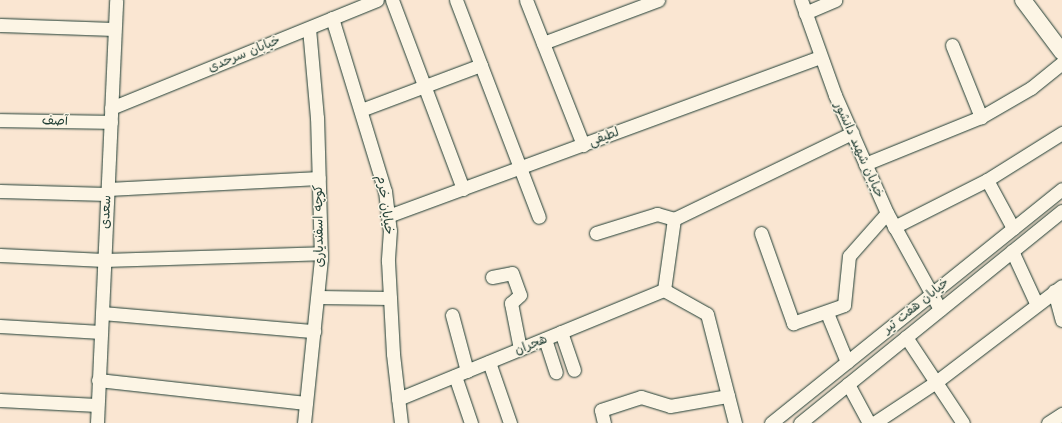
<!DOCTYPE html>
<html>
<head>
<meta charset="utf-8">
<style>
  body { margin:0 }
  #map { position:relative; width:1062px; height:423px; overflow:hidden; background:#fae6d2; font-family:"Comic Neue","Playpen Sans Arabic",sans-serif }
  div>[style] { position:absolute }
  .roads { filter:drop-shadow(0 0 1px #1f3d34) drop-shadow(0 0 1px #1f3d34) }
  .minor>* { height:13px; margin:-6.5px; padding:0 6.5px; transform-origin:6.5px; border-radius:6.5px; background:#fcf5e5 }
  .major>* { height:16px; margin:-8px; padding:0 8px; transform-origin:8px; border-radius:8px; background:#fcf5e5 }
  span { translate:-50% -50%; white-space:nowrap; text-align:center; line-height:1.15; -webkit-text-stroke:3px #fcf5e5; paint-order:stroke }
  .street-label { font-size:13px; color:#1f3d34 }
</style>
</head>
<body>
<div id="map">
  <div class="roads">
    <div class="minor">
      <div style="left:392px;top:0;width:202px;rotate:69.4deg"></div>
      <div style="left:456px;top:0;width:232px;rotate:69.1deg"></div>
      <div style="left:526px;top:0;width:156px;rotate:68.5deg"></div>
      <div style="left:801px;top:0;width:101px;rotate:70.3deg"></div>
      <div style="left:835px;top:95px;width:129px;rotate:66.2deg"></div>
      <div style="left:887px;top:213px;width:110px;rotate:61.1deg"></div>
      <div style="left:805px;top:13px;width:33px;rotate:-23deg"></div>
      <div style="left:332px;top:18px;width:181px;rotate:73deg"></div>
      <div style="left:385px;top:191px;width:39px;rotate:83deg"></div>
      <div style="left:390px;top:230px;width:31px;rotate:94deg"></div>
      <div style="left:388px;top:261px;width:93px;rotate:86.9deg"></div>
      <div style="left:393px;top:354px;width:69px;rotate:83.4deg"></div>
      <div style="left:0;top:25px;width:114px;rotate:2deg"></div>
      <div style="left:543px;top:43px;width:123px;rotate:-20.5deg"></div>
      <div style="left:952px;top:45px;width:78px;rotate:68.1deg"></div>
      <div style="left:111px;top:108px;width:287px;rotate:-22.1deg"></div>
      <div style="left:361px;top:110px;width:128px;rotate:-20.6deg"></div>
      <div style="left:0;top:120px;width:111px;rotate:1deg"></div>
      <div style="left:865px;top:164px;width:125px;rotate:-22.1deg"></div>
      <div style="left:981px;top:117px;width:58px;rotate:-30.1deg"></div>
      <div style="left:1031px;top:88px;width:40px;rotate:-39deg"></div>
      <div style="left:987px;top:180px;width:55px;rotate:61.6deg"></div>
      <div style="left:108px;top:189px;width:211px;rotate:-3deg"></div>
      <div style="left:0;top:191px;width:107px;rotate:1.6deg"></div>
      <div style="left:388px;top:216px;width:460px;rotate:-20.2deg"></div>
      <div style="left:894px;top:227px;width:104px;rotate:-26.8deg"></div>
      <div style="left:987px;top:180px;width:89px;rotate:-32.1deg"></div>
      <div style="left:596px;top:233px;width:64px;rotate:-17.3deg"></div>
      <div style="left:657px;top:214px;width:18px;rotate:16deg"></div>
      <div style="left:761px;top:233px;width:96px;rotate:70.4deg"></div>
      <div style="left:793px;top:323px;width:54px;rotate:-19.4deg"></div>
      <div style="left:844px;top:305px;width:49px;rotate:-84.2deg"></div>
      <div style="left:849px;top:256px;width:57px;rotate:-48.5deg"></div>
      <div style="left:1012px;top:251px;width:57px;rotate:65.2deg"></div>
      <div style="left:0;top:255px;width:104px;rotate:2.8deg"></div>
      <div style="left:104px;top:260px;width:217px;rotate:-1.8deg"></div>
      <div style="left:492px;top:277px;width:20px;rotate:-11deg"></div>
      <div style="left:512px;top:273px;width:23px;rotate:70deg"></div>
      <div style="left:520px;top:295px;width:12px;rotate:138deg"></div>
      <div style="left:511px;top:303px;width:47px;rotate:78.9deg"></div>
      <div style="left:664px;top:290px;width:72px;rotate:-82deg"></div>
      <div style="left:674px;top:219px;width:198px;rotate:-25.8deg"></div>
      <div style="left:664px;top:290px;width:49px;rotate:29.2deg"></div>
      <div style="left:707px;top:314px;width:113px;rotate:75.6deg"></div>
      <div style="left:1054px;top:291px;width:30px;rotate:75deg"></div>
      <div style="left:318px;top:297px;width:72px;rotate:0.8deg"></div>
      <div style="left:102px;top:313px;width:213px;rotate:4.9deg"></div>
      <div style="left:827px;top:313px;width:53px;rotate:67.8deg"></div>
      <div style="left:452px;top:315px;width:58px;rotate:75deg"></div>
      <div style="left:0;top:326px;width:101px;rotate:3.4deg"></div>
      <div style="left:561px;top:332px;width:40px;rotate:71.1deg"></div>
      <div style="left:906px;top:337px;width:103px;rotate:56.5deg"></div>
      <div style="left:545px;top:339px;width:35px;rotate:72deg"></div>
      <div style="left:489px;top:362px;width:65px;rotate:71deg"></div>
      <div style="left:455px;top:376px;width:50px;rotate:71.2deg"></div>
      <div style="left:98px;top:380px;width:209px;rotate:6.3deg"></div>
      <div style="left:848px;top:384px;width:44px;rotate:61.7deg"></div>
      <div style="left:398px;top:399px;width:287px;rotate:-22.3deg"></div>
      <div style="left:0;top:400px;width:97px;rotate:3deg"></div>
      <div style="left:97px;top:423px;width:423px;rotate:-87.4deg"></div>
      <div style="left:304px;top:423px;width:165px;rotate:-84.1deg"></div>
      <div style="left:321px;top:259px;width:141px;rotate:-91.6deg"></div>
      <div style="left:317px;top:118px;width:90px;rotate:-95.1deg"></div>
      <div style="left:604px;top:423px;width:13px;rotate:-103deg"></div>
      <div style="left:601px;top:410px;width:42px;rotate:-18deg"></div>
      <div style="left:641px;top:397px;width:30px;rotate:17deg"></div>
      <div style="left:670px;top:406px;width:59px;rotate:-9.8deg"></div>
      <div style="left:771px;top:423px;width:373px;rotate:-38.8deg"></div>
      <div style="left:800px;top:423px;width:337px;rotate:-39deg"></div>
      <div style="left:874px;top:423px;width:74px;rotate:-33.5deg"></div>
      <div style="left:936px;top:382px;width:158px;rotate:-37.3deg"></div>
      <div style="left:1048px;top:423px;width:17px;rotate:-33deg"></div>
    </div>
    <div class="major">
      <div style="left:1023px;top:0;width:65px;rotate:53.1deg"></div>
    </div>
  </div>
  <div class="street-label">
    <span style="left:244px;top:54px;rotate:-22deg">خیابان سرحدی</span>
    <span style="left:55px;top:121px;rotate:1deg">آصف</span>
    <span style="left:604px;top:137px;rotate:-20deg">لطیفی</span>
    <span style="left:859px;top:150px;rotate:66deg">خیابان شهید دانشور</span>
    <span style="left:385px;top:205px;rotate:82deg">خیابان خرم</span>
    <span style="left:106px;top:212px;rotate:-87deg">سعدی</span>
    <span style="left:319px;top:226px;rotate:-91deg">کوچه اسفندیاری</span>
    <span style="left:916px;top:306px;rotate:-39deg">خیابان هفت تیر</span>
    <span style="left:531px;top:345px;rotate:-22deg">هجران</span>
  </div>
</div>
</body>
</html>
